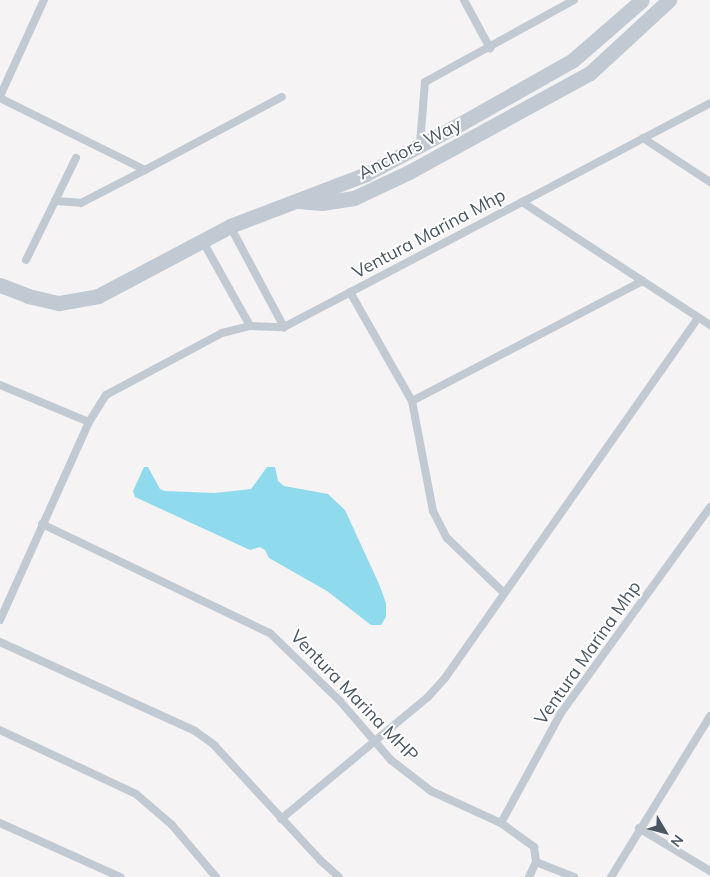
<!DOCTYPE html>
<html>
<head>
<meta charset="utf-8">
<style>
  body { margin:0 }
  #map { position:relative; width:710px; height:877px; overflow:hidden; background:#f5f3f3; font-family:Mulish,sans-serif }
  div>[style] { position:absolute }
  .water>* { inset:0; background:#90daee }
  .lane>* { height:8px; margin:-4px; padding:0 4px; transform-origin:4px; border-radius:4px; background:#c1cad2 }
  .street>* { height:15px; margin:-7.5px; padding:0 7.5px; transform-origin:7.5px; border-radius:7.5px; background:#c1cad2 }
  span { translate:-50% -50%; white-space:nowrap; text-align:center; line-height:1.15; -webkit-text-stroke:4px #fff; paint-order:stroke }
  .street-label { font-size:18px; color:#4a5661 }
  .north { position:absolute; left:640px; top:807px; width:50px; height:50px; -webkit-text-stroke:4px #fff; paint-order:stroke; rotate:127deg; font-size:14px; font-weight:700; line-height:20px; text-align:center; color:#4a5661 }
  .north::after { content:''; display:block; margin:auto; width:18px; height:22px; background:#4a5661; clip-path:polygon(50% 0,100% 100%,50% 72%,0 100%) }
</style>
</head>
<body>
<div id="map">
  <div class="water">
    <div style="clip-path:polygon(144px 467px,148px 467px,160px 489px,165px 491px,215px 493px,251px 489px,267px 467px,275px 467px,278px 481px,284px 486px,328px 494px,345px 510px,379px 584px,386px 603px,386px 617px,381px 625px,371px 625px,327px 591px,269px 558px,265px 550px,260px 547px,250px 550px,135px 497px,133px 491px)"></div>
  </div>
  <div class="lane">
    <div style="left:464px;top:0;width:55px;rotate:61.6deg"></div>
    <div style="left:0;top:96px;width:106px;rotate:-65.4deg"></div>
    <div style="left:0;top:98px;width:162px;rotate:26.4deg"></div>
    <div style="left:145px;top:170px;width:155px;rotate:-28.1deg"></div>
    <div style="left:643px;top:138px;width:80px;rotate:33.3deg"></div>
    <div style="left:420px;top:144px;width:62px;rotate:-85.4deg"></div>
    <div style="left:425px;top:82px;width:170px;rotate:-28.8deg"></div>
    <div style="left:55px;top:201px;width:48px;rotate:-64deg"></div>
    <div style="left:522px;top:202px;width:225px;rotate:33.2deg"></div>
    <div style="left:230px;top:226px;width:115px;rotate:61.9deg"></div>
    <div style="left:202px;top:240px;width:98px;rotate:60.8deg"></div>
    <div style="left:26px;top:260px;width:66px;rotate:-63.8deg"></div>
    <div style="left:55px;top:201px;width:26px;rotate:4deg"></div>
    <div style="left:81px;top:203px;width:72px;rotate:-27.3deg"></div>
    <div style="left:350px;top:292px;width:125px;rotate:60.4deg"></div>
    <div style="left:412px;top:401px;width:112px;rotate:79.2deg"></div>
    <div style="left:433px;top:511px;width:30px;rotate:63deg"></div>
    <div style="left:447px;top:538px;width:79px;rotate:44deg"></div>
    <div style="left:0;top:385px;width:96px;rotate:22.6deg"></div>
    <div style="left:412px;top:401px;width:260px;rotate:-27.5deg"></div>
    <div style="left:42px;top:524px;width:253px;rotate:25.6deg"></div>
    <div style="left:270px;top:633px;width:98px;rotate:44.2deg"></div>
    <div style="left:340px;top:701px;width:78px;rotate:49.2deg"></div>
    <div style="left:391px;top:760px;width:51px;rotate:37.8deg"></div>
    <div style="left:431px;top:791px;width:77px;rotate:24.6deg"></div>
    <div style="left:501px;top:823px;width:41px;rotate:36deg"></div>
    <div style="left:534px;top:847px;width:15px;rotate:82deg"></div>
    <div style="left:536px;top:862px;width:41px;rotate:21.5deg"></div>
    <div style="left:0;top:620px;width:217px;rotate:-65.8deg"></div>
    <div style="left:89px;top:422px;width:32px;rotate:-58deg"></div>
    <div style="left:106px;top:395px;width:132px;rotate:-28.1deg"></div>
    <div style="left:222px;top:333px;width:29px;rotate:-14deg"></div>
    <div style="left:250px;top:326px;width:34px;rotate:2deg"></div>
    <div style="left:284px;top:327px;width:481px;rotate:-27.7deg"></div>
    <div style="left:0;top:642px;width:214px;rotate:24.5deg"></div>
    <div style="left:195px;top:731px;width:24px;rotate:36deg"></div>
    <div style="left:214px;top:745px;width:156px;rotate:47.3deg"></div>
    <div style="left:320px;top:860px;width:25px;rotate:42deg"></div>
    <div style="left:0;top:730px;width:150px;rotate:25.2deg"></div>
    <div style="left:136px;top:794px;width:48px;rotate:40.7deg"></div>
    <div style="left:172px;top:825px;width:68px;rotate:49.8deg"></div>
    <div style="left:281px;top:819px;width:191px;rotate:-39.7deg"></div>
    <div style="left:428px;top:697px;width:25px;rotate:-48deg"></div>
    <div style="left:445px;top:678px;width:440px;rotate:-54.9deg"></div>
    <div style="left:0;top:823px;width:132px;rotate:24.2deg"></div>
    <div style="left:501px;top:823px;width:125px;rotate:-61.4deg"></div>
    <div style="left:561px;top:713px;width:254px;rotate:-54.1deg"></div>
    <div style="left:639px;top:828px;width:83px;rotate:31.2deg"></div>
    <div style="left:529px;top:877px;width:17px;rotate:-65deg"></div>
    <div style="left:611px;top:877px;width:189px;rotate:-58.4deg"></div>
  </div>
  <div class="street">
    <div style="left:298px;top:201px;width:24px;rotate:5deg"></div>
    <div style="left:322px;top:203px;width:32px;rotate:-9deg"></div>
    <div style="left:354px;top:198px;width:61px;rotate:-25.3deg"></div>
    <div style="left:409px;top:172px;width:206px;rotate:-28.7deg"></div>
    <div style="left:590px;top:73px;width:108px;rotate:-42.7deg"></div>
    <div style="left:0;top:285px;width:30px;rotate:21deg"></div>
    <div style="left:28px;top:296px;width:32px;rotate:13deg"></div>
    <div style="left:59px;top:303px;width:40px;rotate:-10deg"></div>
    <div style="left:98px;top:296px;width:149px;rotate:-27.9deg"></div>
    <div style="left:230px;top:226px;width:146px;rotate:-20.9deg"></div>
    <div style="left:366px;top:174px;width:106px;rotate:-28deg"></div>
    <div style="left:460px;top:124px;width:130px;rotate:-29.5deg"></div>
    <div style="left:573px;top:60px;width:91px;rotate:-41deg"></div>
  </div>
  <div class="street-label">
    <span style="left:410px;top:149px;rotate:-27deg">Anchors Way</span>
    <span style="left:429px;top:234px;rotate:-28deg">Ventura Marina Mhp</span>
    <span style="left:588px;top:653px;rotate:-55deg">Ventura Marina Mhp</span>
    <span style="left:354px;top:696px;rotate:46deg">Ventura Marina MHP</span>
  </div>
  <div class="north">N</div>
</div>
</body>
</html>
